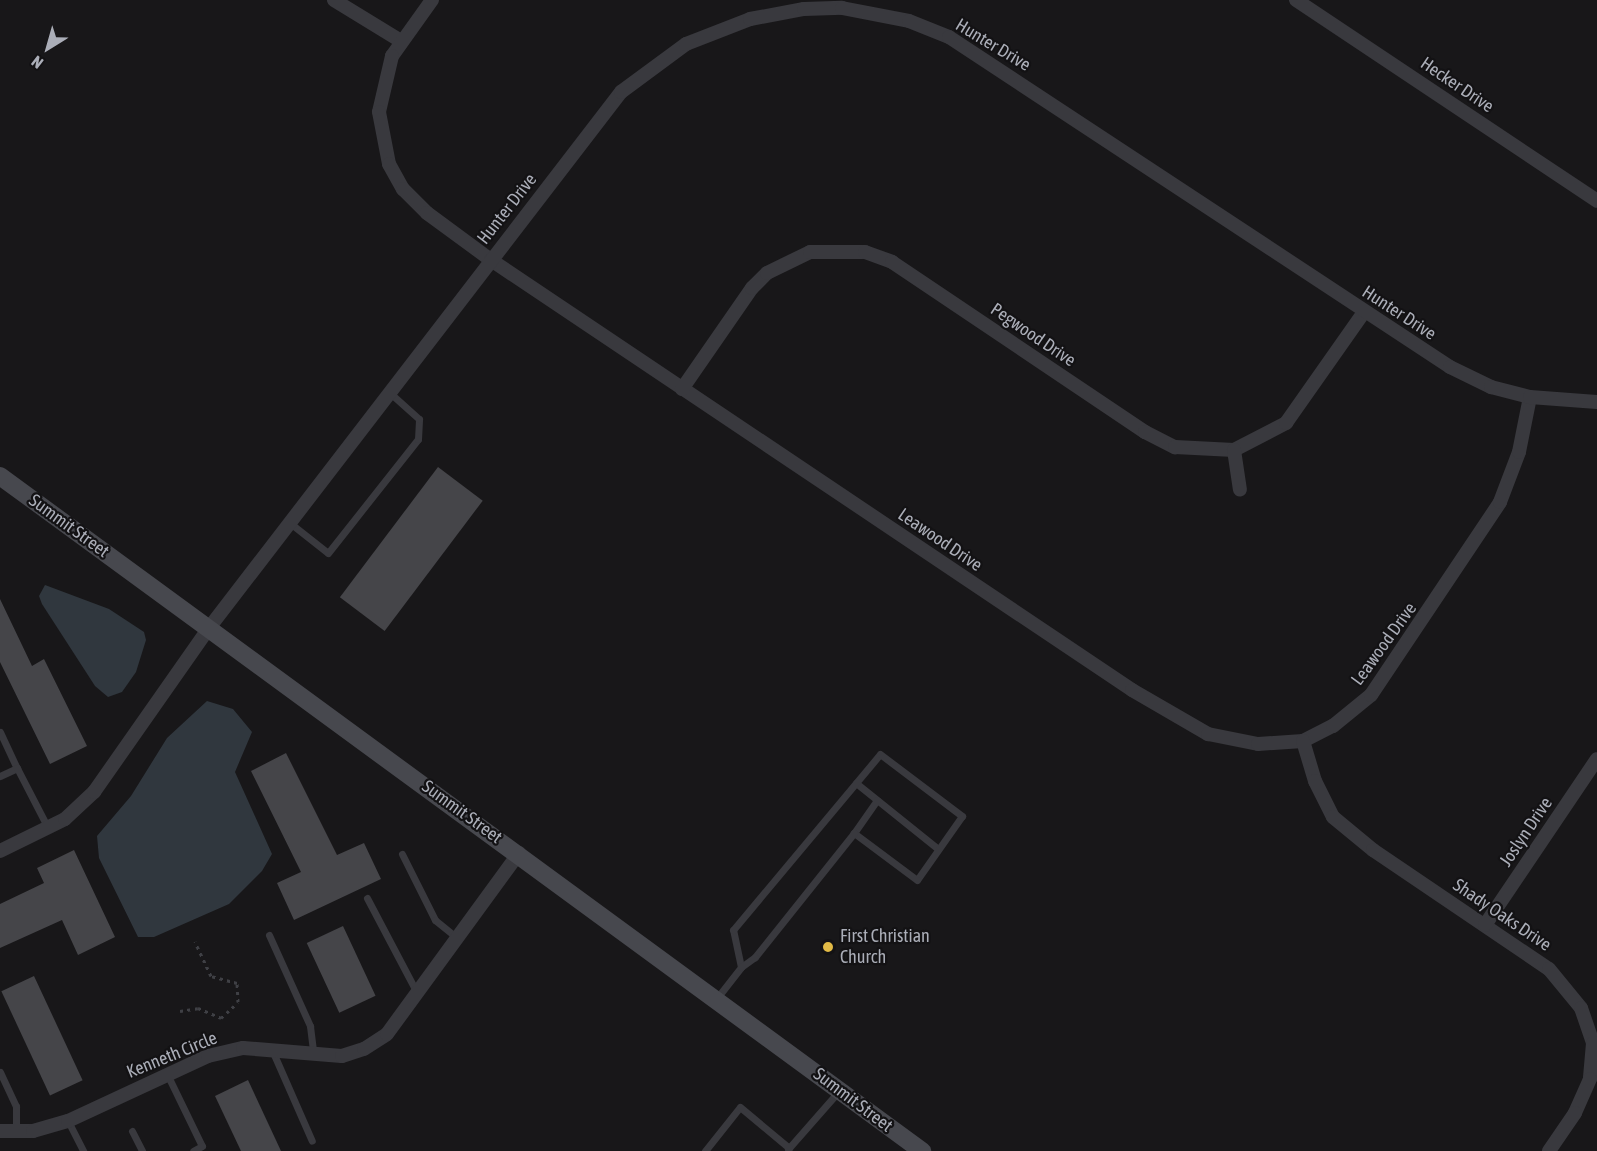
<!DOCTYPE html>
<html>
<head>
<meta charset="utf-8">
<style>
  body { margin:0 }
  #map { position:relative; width:1597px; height:1151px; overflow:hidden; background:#181719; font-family:"Asap Condensed",sans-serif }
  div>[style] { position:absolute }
  .water>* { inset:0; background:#30373e }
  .building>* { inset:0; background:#454549; transform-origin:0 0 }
  .path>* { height:3px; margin-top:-1.5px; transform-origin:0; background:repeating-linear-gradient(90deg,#3f4045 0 3px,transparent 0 7.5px) }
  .service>* { height:7px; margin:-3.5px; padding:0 3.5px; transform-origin:3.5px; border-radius:3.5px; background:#39393e }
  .minor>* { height:14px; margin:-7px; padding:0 7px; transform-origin:7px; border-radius:7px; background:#39393e }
  .secondary>* { height:18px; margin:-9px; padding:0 9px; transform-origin:9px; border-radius:9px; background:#47484e }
  .dots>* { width:16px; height:16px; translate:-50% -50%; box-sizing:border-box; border:3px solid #131214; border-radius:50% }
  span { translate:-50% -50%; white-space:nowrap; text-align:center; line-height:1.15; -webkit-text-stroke:4.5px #131214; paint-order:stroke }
  .street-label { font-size:18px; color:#abaeb8 }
  .poi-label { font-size:18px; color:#abaeb8 }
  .left { translate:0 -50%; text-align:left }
  .north { position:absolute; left:18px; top:18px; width:60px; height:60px; -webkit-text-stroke:4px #131214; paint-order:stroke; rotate:217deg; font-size:16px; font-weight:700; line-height:24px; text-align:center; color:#abaeb8 }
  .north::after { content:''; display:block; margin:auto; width:21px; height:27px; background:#abaeb8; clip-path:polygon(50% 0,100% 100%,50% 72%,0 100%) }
</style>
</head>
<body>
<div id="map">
  <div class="water">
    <div style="clip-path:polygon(45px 585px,109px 609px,144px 632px,146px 640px,136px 672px,122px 692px,108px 697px,95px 686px,42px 604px,39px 596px)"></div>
    <div style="clip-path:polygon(207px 701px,233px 709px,252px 732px,235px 772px,272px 854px,262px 871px,229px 904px,154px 937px,138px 937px,99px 858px,97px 836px,131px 796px,167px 738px)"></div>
  </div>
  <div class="building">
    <div style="left:438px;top:467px;width:56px;height:163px;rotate:37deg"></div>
    <div style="clip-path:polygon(0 599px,32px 666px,44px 659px,87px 746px,50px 764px,0 662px)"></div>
    <div style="clip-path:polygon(286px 753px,337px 855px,364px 843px,381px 879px,294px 920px,277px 883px,301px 872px,251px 771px)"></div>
    <div style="clip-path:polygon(74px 850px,115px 937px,78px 955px,62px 920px,0 948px,0 904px,44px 883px,37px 868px)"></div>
    <div style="left:343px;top:926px;width:77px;height:40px;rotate:65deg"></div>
    <div style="left:34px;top:976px;width:115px;height:36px;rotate:65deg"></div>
    <div style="clip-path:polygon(248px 1080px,281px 1151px,241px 1151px,215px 1096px)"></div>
  </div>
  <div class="path">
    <div style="left:180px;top:1011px;width:18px;rotate:-9deg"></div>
    <div style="left:198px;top:1008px;width:25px;rotate:23deg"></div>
    <div style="left:221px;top:1018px;width:23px;rotate:-43deg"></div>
    <div style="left:238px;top:1002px;width:19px;rotate:-93deg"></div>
    <div style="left:237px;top:983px;width:27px;rotate:-165deg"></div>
    <div style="left:211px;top:976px;width:38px;rotate:-115deg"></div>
  </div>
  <div class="service">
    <div style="left:290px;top:523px;width:48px;rotate:38.3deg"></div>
    <div style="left:328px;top:553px;width:145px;rotate:-51.7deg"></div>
    <div style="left:418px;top:439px;width:20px;rotate:-87deg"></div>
    <div style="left:419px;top:419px;width:38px;rotate:-138deg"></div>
    <div style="left:0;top:732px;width:40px;rotate:65deg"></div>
    <div style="left:0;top:776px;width:19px;rotate:-25deg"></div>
    <div style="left:17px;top:768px;width:68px;rotate:62.7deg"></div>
    <div style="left:856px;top:783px;width:105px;rotate:38.8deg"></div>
    <div style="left:854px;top:833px;width:40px;rotate:-55.1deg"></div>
    <div style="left:402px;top:854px;width:74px;rotate:63.4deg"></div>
    <div style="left:435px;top:920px;width:28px;rotate:39deg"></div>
    <div style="left:367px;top:898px;width:107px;rotate:62.2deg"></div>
    <div style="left:269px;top:935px;width:100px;rotate:65.7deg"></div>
    <div style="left:310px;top:1026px;width:25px;rotate:83deg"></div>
    <div style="left:717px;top:998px;width:39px;rotate:-52deg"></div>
    <div style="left:741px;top:967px;width:38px;rotate:-102deg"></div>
    <div style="left:733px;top:930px;width:229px;rotate:-50.1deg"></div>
    <div style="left:880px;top:754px;width:103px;rotate:37.1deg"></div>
    <div style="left:962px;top:816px;width:78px;rotate:125.1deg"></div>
    <div style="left:917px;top:880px;width:79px;rotate:-143.3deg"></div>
    <div style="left:854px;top:833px;width:159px;rotate:128.6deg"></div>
    <div style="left:755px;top:957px;width:17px;rotate:144deg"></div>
    <div style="left:272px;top:1050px;width:99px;rotate:66.3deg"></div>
    <div style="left:0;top:1072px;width:38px;rotate:65deg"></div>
    <div style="left:16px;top:1106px;width:25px;rotate:90deg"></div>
    <div style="left:167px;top:1074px;width:80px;rotate:64.1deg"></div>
    <div style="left:202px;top:1146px;width:10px;rotate:151deg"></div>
    <div style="left:68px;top:1121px;width:34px;rotate:63deg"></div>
    <div style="left:132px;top:1131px;width:22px;rotate:63deg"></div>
    <div style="left:788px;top:1149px;width:76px;rotate:-48.7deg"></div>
    <div style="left:705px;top:1151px;width:56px;rotate:-51.5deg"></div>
    <div style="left:740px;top:1107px;width:64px;rotate:39.9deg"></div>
  </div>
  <div class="minor">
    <div style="left:334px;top:0;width:79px;rotate:31.5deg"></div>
    <div style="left:432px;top:0;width:69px;rotate:125.5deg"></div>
    <div style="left:392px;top:56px;width:57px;rotate:103.1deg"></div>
    <div style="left:379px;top:112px;width:53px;rotate:79.1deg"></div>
    <div style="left:389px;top:164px;width:29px;rotate:61deg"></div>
    <div style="left:403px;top:189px;width:34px;rotate:45deg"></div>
    <div style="left:427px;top:213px;width:79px;rotate:36.3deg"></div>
    <div style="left:491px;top:260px;width:772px;rotate:33.85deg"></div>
    <div style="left:1132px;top:690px;width:88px;rotate:30.1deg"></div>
    <div style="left:1208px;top:734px;width:51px;rotate:11.3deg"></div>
    <div style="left:1258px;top:744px;width:45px;rotate:-3.8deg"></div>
    <div style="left:1303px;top:741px;width:34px;rotate:-27deg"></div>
    <div style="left:1333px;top:726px;width:49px;rotate:-39.2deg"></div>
    <div style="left:1371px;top:695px;width:232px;rotate:-56.2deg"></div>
    <div style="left:1500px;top:502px;width:53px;rotate:-69.2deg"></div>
    <div style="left:1519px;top:452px;width:56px;rotate:-78.7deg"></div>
    <div style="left:1296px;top:0;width:362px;rotate:33.7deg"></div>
    <div style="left:682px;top:389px;width:123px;rotate:-55.3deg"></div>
    <div style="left:752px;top:288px;width:21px;rotate:-45deg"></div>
    <div style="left:767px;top:273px;width:48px;rotate:-26deg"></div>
    <div style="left:810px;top:252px;width:55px"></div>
    <div style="left:865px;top:252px;width:29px;rotate:20deg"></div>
    <div style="left:892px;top:262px;width:305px;rotate:33.9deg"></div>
    <div style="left:1145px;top:432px;width:34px;rotate:27deg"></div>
    <div style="left:1175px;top:447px;width:59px;rotate:2.9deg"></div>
    <div style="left:1234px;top:450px;width:59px;rotate:-27.4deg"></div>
    <div style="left:1286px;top:423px;width:136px;rotate:-54.9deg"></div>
    <div style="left:1234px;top:450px;width:40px;rotate:81.5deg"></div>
    <div style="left:1303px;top:741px;width:42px;rotate:73.3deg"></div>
    <div style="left:1315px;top:781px;width:40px;rotate:63.4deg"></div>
    <div style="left:1333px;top:817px;width:52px;rotate:39.5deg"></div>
    <div style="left:1373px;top:850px;width:212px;rotate:34.1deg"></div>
    <div style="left:1549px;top:969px;width:50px;rotate:50.6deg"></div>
    <div style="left:1581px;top:1008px;width:37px;rotate:71deg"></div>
    <div style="left:1593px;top:1043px;width:36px;rotate:95deg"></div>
    <div style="left:1590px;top:1079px;width:37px;rotate:114deg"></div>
    <div style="left:1575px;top:1113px;width:46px;rotate:124.4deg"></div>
    <div style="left:0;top:851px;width:72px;rotate:-26.2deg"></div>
    <div style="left:65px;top:819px;width:40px;rotate:-43deg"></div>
    <div style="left:94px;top:792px;width:200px;rotate:-55deg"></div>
    <div style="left:209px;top:628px;width:676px;rotate:-52.45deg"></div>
    <div style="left:621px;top:92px;width:81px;rotate:-36.4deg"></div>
    <div style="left:686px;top:44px;width:69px;rotate:-21.3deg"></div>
    <div style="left:750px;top:19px;width:55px;rotate:-10.5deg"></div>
    <div style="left:804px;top:9px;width:38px;rotate:-2deg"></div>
    <div style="left:842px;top:8px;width:68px;rotate:11deg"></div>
    <div style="left:909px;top:21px;width:43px;rotate:21.8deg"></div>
    <div style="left:949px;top:37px;width:600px;rotate:33.37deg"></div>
    <div style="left:1450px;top:367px;width:46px;rotate:26deg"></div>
    <div style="left:1491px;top:387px;width:40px;rotate:14.4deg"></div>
    <div style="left:1530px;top:397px;width:67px;rotate:4.3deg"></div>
    <div style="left:1485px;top:925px;width:200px;rotate:-56deg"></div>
    <div style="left:0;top:1131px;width:33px"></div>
    <div style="left:33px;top:1131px;width:36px;rotate:-16deg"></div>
    <div style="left:68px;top:1121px;width:154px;rotate:-24.9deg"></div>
    <div style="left:208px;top:1056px;width:36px;rotate:-13deg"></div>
    <div style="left:243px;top:1048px;width:99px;rotate:4.6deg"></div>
    <div style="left:342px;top:1056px;width:23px;rotate:-18deg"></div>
    <div style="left:364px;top:1049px;width:27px;rotate:-33deg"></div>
    <div style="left:387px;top:1034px;width:224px;rotate:-53.9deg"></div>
  </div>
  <div class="secondary">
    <div style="left:0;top:476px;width:1143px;rotate:36.21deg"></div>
  </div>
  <div class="dots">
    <div style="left:828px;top:947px;background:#e2ba46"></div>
  </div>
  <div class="street-label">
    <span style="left:993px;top:45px;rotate:31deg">Hunter Drive</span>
    <span style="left:1457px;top:85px;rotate:34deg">Hecker Drive</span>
    <span style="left:507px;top:209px;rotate:-52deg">Hunter Drive</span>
    <span style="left:1399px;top:313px;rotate:33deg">Hunter Drive</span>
    <span style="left:1033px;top:335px;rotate:34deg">Pegwood Drive</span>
    <span style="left:69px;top:526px;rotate:36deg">Summit Street</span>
    <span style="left:940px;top:540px;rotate:34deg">Leawood Drive</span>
    <span style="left:1384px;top:644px;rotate:-54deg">Leawood Drive</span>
    <span style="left:462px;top:812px;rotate:36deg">Summit Street</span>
    <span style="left:1526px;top:832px;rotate:-56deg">Joslyn Drive</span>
    <span style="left:1502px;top:915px;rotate:34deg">Shady Oaks Drive</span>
    <span style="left:172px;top:1055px;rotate:-22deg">Kenneth Circle</span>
    <span style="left:853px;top:1100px;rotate:37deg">Summit Street</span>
  </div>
  <div class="poi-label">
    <span class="left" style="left:840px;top:947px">First Christian<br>Church</span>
  </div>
  <div class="north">N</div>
</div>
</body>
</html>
